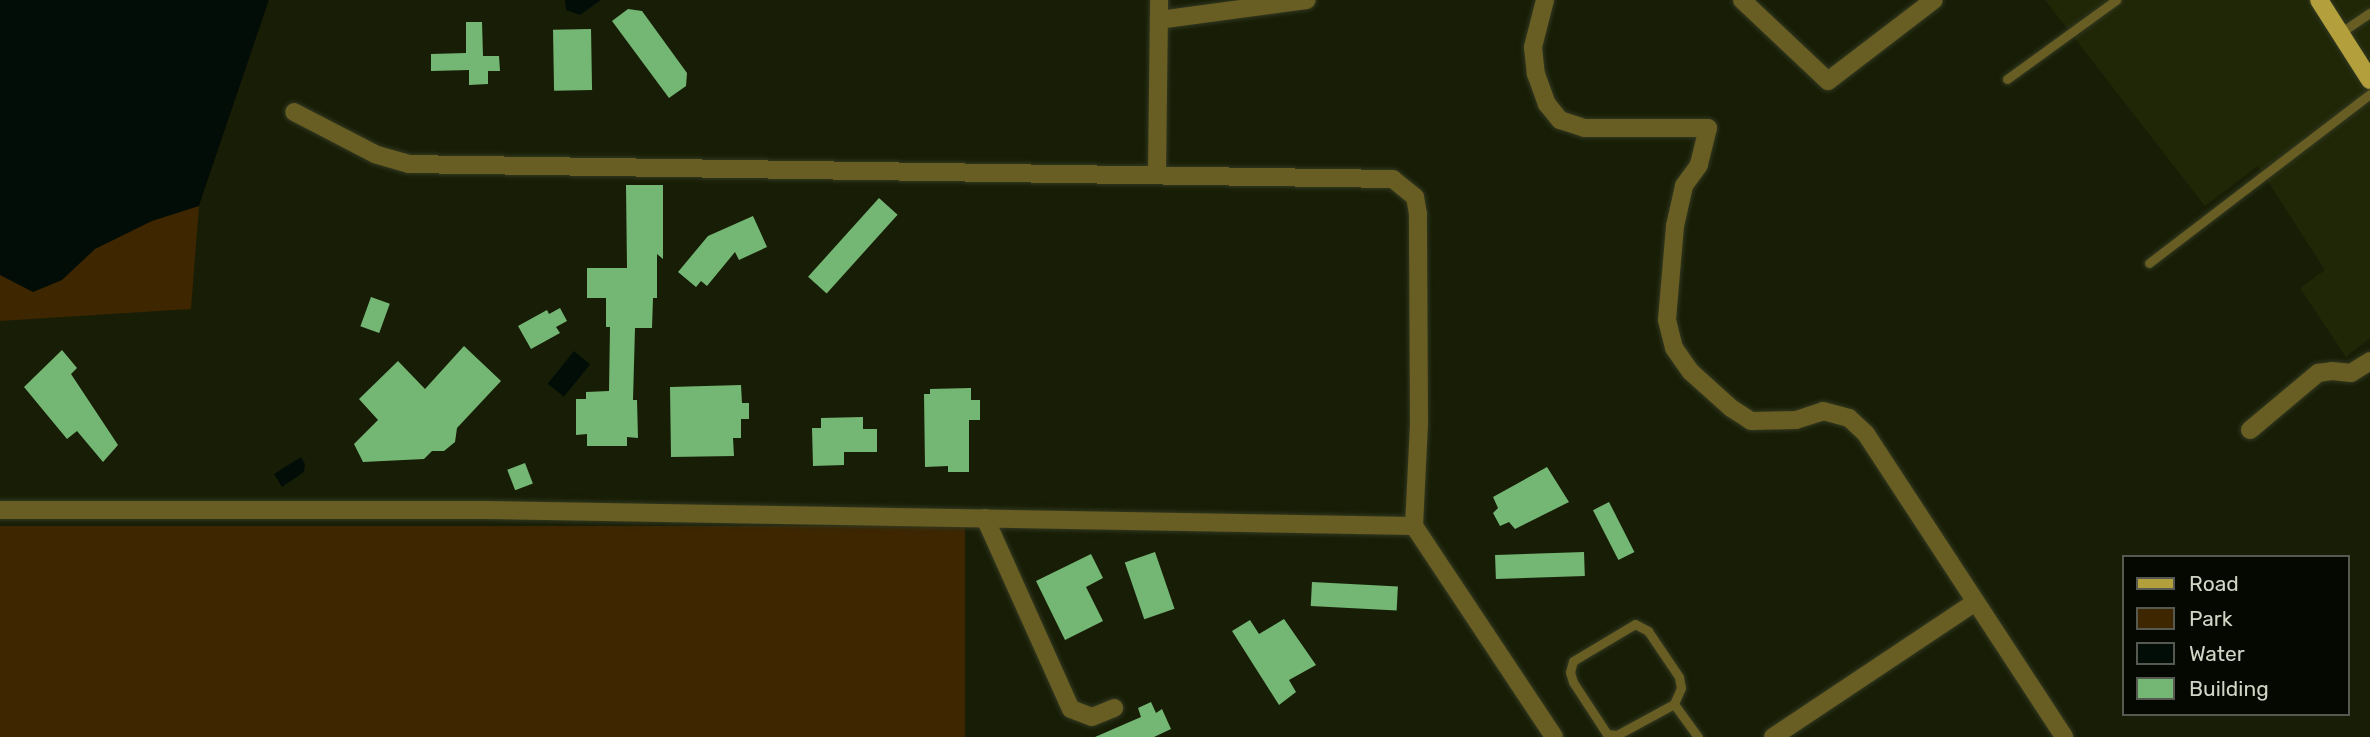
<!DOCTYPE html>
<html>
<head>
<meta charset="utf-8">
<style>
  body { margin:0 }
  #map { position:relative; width:2370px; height:737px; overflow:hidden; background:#181e06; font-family:Rubik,sans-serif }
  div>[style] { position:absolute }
  .built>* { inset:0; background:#202707 }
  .green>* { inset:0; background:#3d2600; transform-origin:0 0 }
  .water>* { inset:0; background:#020d08; transform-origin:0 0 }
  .building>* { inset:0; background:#74b774; transform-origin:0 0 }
  .roads { filter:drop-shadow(0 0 2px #323821) drop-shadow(0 0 2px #323821) }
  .lane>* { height:9px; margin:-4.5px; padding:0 4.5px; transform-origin:4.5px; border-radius:4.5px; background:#685d22 }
  .street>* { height:18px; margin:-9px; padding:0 9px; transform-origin:9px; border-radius:9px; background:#685d22 }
  .primary>* { height:18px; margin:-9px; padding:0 9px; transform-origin:9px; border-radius:9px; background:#b3a03c }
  span { translate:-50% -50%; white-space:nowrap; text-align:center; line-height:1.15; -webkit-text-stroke:7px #050701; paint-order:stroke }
  .legend { position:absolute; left:2122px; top:555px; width:228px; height:161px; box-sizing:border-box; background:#050701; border:2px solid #565950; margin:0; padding:9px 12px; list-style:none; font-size:21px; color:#d0d5c6 }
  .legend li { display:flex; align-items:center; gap:14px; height:35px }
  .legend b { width:35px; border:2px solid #565950 }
</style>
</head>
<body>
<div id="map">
  <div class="built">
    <div style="clip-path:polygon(2045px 0,2370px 0,2370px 338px,2346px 357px,2300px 288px,2325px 270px,2258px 166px,2205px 206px)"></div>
  </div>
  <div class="green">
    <div style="clip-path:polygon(152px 0,269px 0,199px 206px,191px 309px,0 321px,0 97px)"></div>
    <div style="left:0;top:526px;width:965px;height:211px"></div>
  </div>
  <div class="water">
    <div style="clip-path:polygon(0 0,269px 0,199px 206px,152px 221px,95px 249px,62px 280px,33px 292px,0 275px)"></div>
    <div style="clip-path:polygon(565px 0,601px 0,580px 15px,566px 10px)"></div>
    <div style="left:574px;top:351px;width:21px;height:42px;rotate:39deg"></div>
    <div style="clip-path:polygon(301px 457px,305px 464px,304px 472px,282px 487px,274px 474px)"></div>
  </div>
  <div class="building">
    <div style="clip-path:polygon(628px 9px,642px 11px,687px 73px,686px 86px,669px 98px,612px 21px)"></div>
    <div style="clip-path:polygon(466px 22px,482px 22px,483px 56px,499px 56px,500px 71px,488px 71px,488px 84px,469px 85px,469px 70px,431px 71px,431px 54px,466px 53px)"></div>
    <div style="left:591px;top:29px;width:61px;height:38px;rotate:89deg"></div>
    <div style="clip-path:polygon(626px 185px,663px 185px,663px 259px,657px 254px,657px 298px,653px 298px,652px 328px,635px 328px,633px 400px,637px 400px,638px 438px,627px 437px,627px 446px,587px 446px,587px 434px,576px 435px,576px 399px,586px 399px,586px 392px,609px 391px,610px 327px,606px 327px,606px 298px,587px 298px,587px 268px,627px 268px)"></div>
    <div style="left:879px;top:198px;width:25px;height:106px;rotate:42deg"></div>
    <div style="clip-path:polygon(753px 216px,767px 247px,739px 260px,735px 252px,707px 286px,701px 281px,696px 287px,678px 272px,708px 236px)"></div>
    <div style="left:371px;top:297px;width:20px;height:31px;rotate:20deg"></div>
    <div style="clip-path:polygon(560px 308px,567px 321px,556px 327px,560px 333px,531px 349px,518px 326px,547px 310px,549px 314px)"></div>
    <div style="clip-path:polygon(464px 346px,501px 381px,457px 428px,455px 442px,444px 451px,432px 451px,424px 459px,363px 462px,354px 444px,378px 420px,359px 399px,398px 361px,425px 389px)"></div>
    <div style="clip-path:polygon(62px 350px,77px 368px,71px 374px,118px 445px,103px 462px,77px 431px,67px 439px,24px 387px)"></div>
    <div style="clip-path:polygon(741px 385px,742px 403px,749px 403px,749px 419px,741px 419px,741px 438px,733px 438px,734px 456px,671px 457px,670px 387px)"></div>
    <div style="clip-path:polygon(971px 388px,971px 400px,980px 400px,980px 420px,969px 420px,969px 472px,948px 472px,948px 466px,925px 467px,924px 394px,930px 394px,930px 389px)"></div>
    <div style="clip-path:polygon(863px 417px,863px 429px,877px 429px,877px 452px,844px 452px,844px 465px,813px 466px,812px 428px,821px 428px,821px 418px)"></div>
    <div style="left:525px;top:463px;width:22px;height:19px;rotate:69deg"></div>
    <div style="clip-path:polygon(1547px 467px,1569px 502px,1515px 529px,1509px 522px,1500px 526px,1493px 513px,1498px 508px,1493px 497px)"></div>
    <div style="left:1609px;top:502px;width:56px;height:18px;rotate:63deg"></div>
    <div style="left:1155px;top:552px;width:60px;height:32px;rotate:71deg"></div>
    <div style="left:1584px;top:552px;width:24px;height:89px;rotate:88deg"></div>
    <div style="clip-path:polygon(1091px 554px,1103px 578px,1086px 587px,1103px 621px,1065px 640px,1036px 581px)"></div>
    <div style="left:1312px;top:582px;width:86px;height:24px;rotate:3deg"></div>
    <div style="clip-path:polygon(1284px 619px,1316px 665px,1289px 680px,1296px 692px,1279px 705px,1232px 631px,1250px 620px,1259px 634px)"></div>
    <div style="clip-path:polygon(1151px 702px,1156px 713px,1162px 709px,1171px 729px,1154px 737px,1095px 737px,1141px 717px,1138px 708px)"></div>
  </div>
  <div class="roads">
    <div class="lane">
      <div style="left:2340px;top:33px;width:36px;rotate:-34deg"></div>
      <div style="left:2007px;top:79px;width:135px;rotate:-35.9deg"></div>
      <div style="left:2149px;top:263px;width:278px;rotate:-37.4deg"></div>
      <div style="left:1674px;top:704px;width:65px;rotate:151.5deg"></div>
      <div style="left:1617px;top:735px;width:10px;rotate:-174deg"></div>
      <div style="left:1607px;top:734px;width:62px;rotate:-123.2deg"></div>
      <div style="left:1573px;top:682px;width:10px;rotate:-107deg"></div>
      <div style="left:1570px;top:672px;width:11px;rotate:-75deg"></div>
      <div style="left:1573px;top:661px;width:72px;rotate:-30.8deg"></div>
      <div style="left:1635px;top:624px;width:15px;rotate:28deg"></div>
      <div style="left:1648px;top:631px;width:55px;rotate:56deg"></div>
      <div style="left:1679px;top:677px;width:11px;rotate:80deg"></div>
      <div style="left:1681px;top:688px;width:17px;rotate:114deg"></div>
      <div style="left:1674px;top:704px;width:41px;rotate:54deg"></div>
    </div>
    <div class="street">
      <div style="left:1545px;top:0;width:49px;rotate:104.3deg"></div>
      <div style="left:1533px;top:47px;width:27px;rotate:84deg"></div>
      <div style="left:1536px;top:74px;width:32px;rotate:70deg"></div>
      <div style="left:1547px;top:104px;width:21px;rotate:51deg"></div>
      <div style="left:1560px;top:120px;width:25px;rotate:18deg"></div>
      <div style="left:1584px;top:128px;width:124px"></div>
      <div style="left:1708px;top:128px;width:38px;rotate:104deg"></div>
      <div style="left:1699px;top:165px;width:26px;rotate:126deg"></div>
      <div style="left:1684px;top:186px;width:41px;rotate:102.7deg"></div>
      <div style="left:1675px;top:226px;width:94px;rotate:94.9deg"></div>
      <div style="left:1667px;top:320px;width:29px;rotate:76deg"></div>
      <div style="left:1674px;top:348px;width:29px;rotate:55deg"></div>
      <div style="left:1691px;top:372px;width:54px;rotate:42deg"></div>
      <div style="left:1731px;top:408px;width:24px;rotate:33deg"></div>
      <div style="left:1751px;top:421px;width:45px;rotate:-1.3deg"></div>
      <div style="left:1796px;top:420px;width:28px;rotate:-18deg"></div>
      <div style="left:1823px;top:411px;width:27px;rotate:15deg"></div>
      <div style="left:1849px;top:418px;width:23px;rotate:43deg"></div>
      <div style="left:1866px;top:434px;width:362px;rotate:56.8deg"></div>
      <div style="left:1742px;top:0;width:118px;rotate:43.3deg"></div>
      <div style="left:1828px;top:81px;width:133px;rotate:-37.4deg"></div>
      <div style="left:1159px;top:20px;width:149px;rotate:-7.7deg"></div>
      <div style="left:1157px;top:173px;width:173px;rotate:-89.3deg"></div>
      <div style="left:2250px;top:430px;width:89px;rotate:-40deg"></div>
      <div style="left:2318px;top:373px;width:14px;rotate:-8deg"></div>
      <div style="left:2332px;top:371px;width:19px;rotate:6deg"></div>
      <div style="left:2351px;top:373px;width:22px;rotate:-32deg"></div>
      <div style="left:0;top:510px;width:483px"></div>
      <div style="left:483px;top:510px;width:931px;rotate:0.98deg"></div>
      <div style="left:1414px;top:526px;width:103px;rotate:-87.2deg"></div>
      <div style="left:1419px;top:423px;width:209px;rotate:-90.3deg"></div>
      <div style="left:1418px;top:214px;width:17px;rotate:-100deg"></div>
      <div style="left:1415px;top:197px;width:28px;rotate:-141deg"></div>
      <div style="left:1393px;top:179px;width:984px;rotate:-179.13deg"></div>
      <div style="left:409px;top:164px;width:35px;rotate:-164deg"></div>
      <div style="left:375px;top:154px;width:91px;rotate:-152.6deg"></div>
      <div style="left:985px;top:518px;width:209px;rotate:65.8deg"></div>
      <div style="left:1071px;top:709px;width:22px;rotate:21deg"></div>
      <div style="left:1092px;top:717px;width:24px;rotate:-22deg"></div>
      <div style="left:1414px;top:526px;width:253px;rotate:56.4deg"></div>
      <div style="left:1773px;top:737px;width:242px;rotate:-33.7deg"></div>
    </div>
    <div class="primary">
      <div style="left:2319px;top:0;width:95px;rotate:57.5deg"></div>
    </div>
  </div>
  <ul class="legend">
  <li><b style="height:9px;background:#b3a03c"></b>Road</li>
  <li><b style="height:19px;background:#3d2600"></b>Park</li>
  <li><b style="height:19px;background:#020d08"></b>Water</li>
  <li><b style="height:19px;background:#74b774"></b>Building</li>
  </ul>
</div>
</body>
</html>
